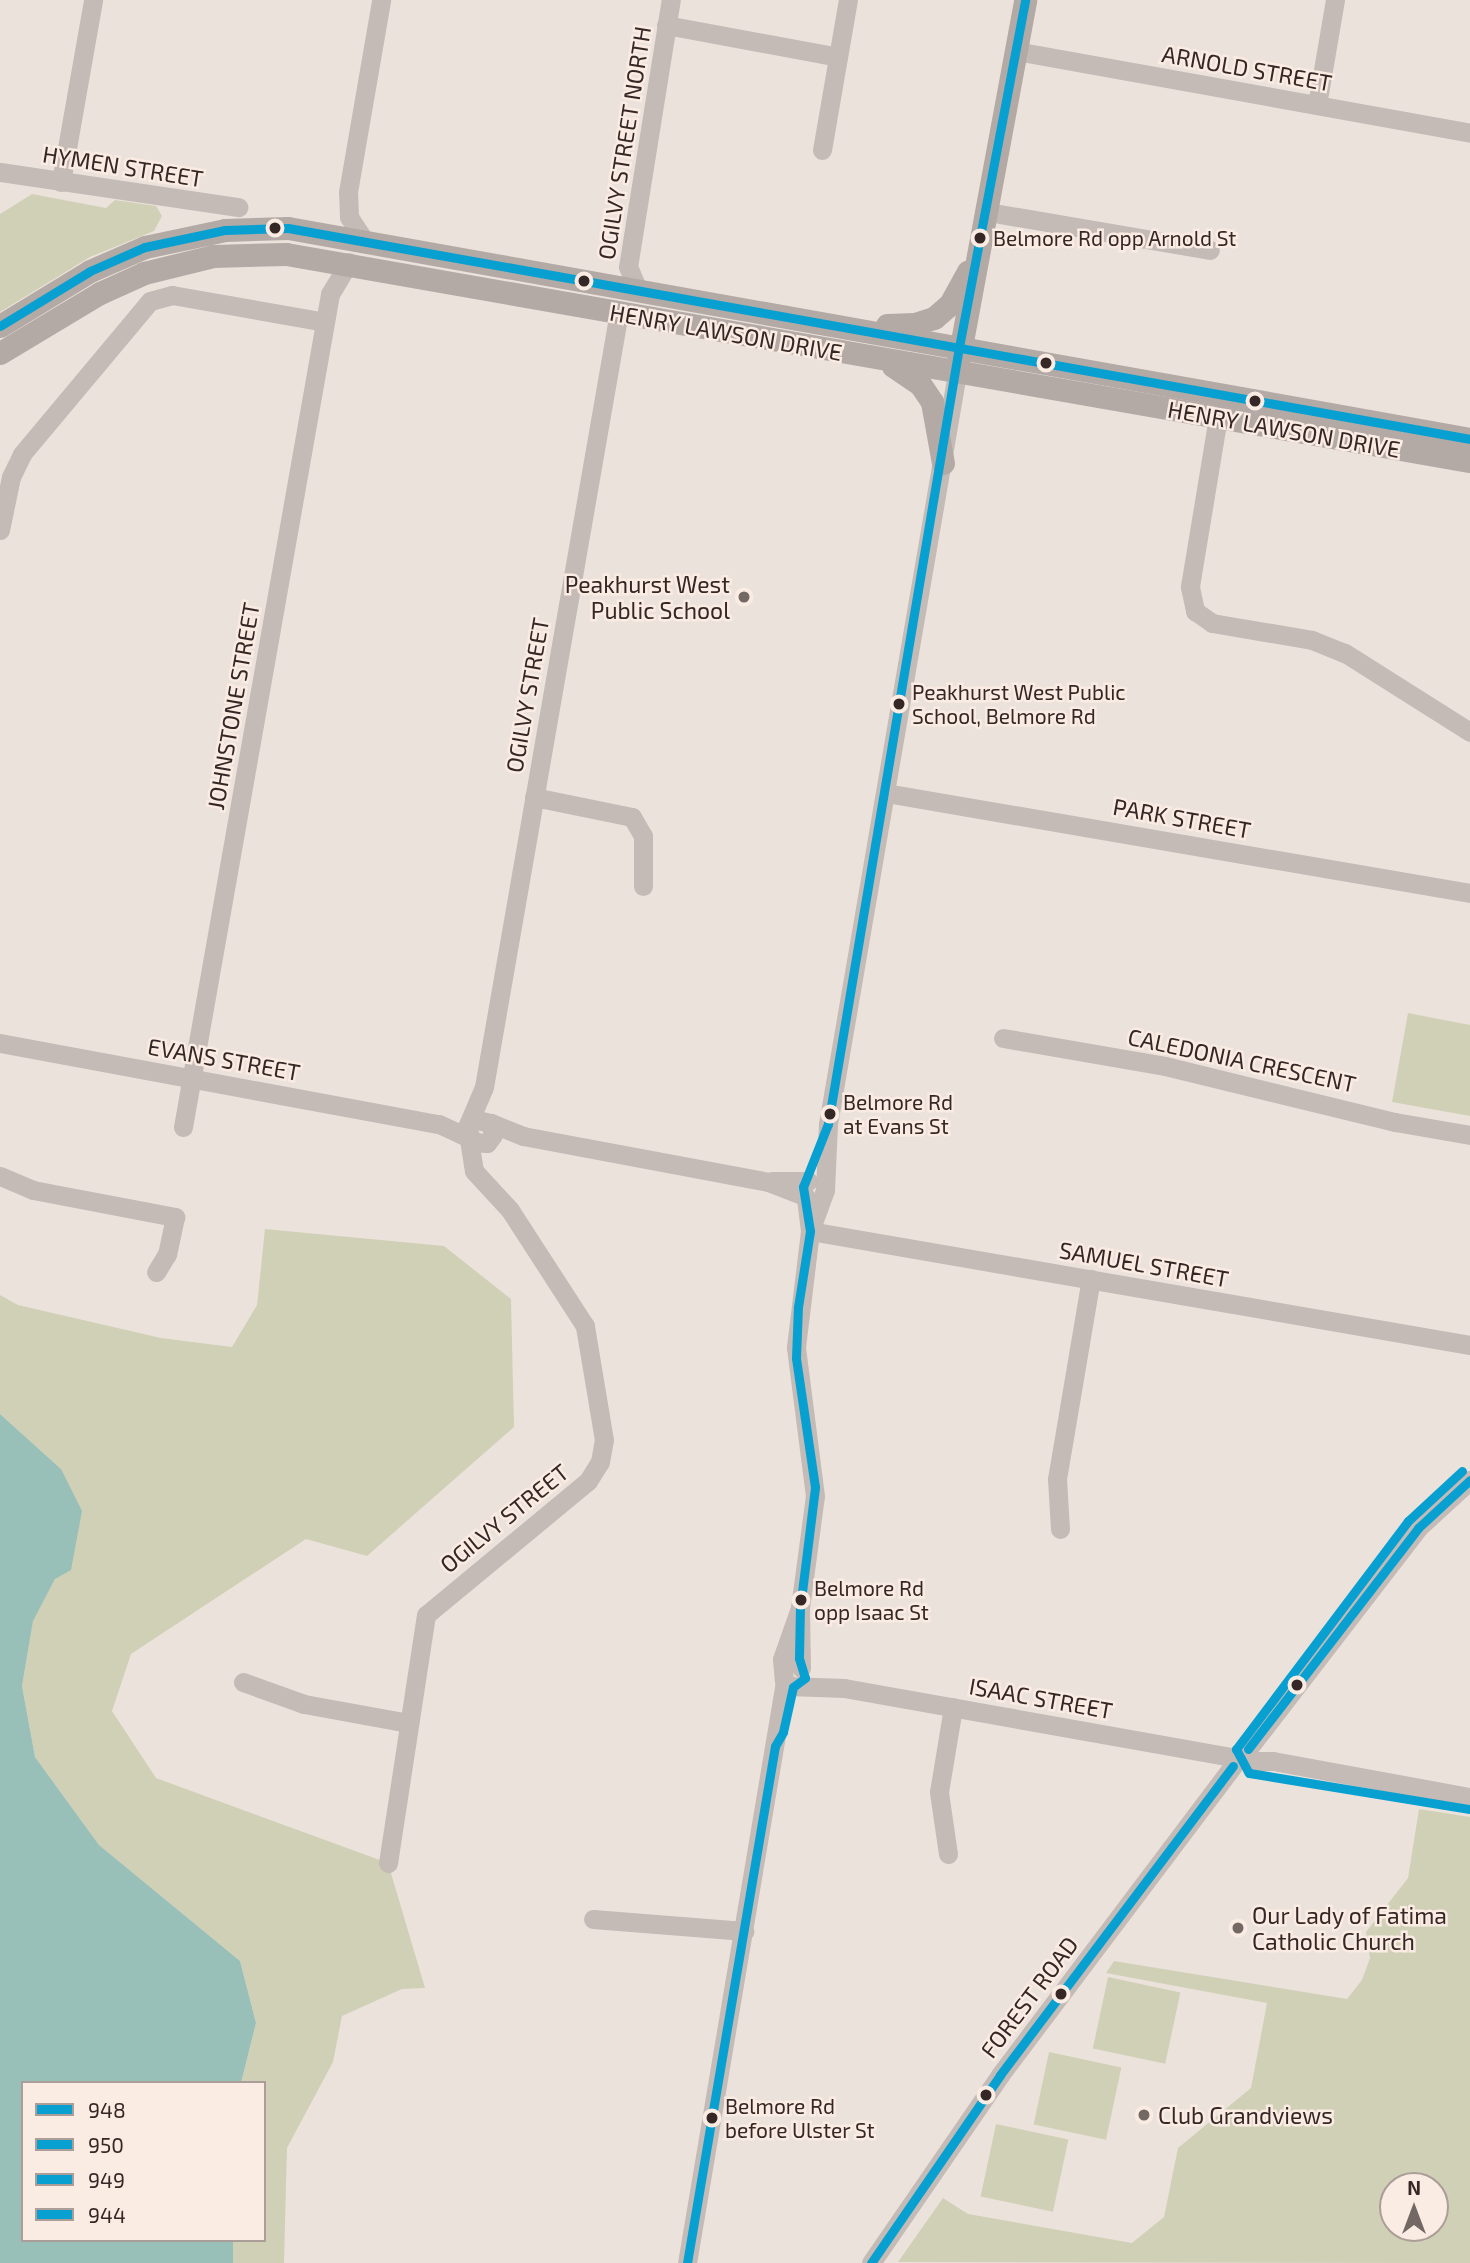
<!DOCTYPE html>
<html>
<head>
<meta charset="utf-8">
<style>
  body { margin:0 }
  #map { position:relative; width:1470px; height:2263px; overflow:hidden; background:#ece2dc; font-family:"Exo 2",sans-serif }
  div>[style] { position:absolute }
  .green>* { inset:0; background:#d0d0b6; transform-origin:0 0 }
  .water>* { inset:0; background:#98bfb8 }
  .minor>* { height:19px; margin:-9.5px; padding:0 9.5px; transform-origin:9.5px; border-radius:9.5px; background:#c4bab6 }
  .major>* { height:23px; margin:-11.5px; padding:0 11.5px; transform-origin:11.5px; border-radius:11.5px; background:#b3a9a5 }
  .bus-1>* { height:9px; margin:-4.5px; padding:0 4.5px; transform-origin:4.5px; border-radius:4.5px; background:#08a0d1 }
  .bus-2>* { height:9px; margin:-4.5px; padding:0 4.5px; transform-origin:4.5px; border-radius:4.5px; background:#08a0d1 }
  .bus-3>* { height:9px; margin:-4.5px; padding:0 4.5px; transform-origin:4.5px; border-radius:4.5px; background:#08a0d1 }
  .bus-4>* { height:9px; margin:-4.5px; padding:0 4.5px; transform-origin:4.5px; border-radius:4.5px; background:#08a0d1 }
  .dots>* { width:19px; height:19px; translate:-50% -50%; box-sizing:border-box; border:4px solid #faebe3; border-radius:50% }
  span { translate:-50% -50%; white-space:nowrap; text-align:center; line-height:1.15; -webkit-text-stroke:5px #faebe3; paint-order:stroke }
  .bus-label { font-size:21px; color:#342725 }
  .left { translate:0 -50%; text-align:left }
  .street-label { font-size:23px; color:#342725 }
  .poi-label { font-size:23px; color:#342725 }
  .right { translate:-100% -50%; text-align:right }
  .legend { position:absolute; left:21px; top:2081px; width:245px; height:161px; box-sizing:border-box; background:#faebe3; border:2px solid #ab9d97; margin:0; padding:9px 12px; list-style:none; font-size:21px; color:#342725 }
  .legend li { display:flex; align-items:center; gap:14px; height:35px }
  .legend b { width:35px; border:2px solid #ab9d97 }
  .north { position:absolute; left:1379px; top:2172px; width:70px; height:70px; box-sizing:border-box; background:#faebe3; border:2px solid #ab9d97; border-radius:50%; rotate:0deg; font-size:19px; font-weight:700; line-height:28px; text-align:center; color:#342725 }
  .north::after { content:''; display:block; margin:auto; width:24px; height:32px; background:#746865; clip-path:polygon(50% 0,100% 100%,50% 72%,0 100%) }
</style>
</head>
<body>
<div id="map">
  <div class="green">
    <div style="clip-path:polygon(32px 194px,106px 208px,115px 200px,156px 206px,162px 216px,154px 231px,90px 257px,0 312px,0 214px)"></div>
    <div style="clip-path:polygon(1408px 1013px,1470px 1025px,1470px 1116px,1392px 1102px)"></div>
    <div style="clip-path:polygon(265px 1229px,444px 1246px,511px 1299px,514px 1427px,367px 1556px,306px 1539px,131px 1654px,112px 1711px,156px 1778px,388px 1863px,425px 1988px,402px 1989px,342px 2016px,333px 2062px,287px 2148px,284px 2263px,233px 2263px,233px 2240px,264px 2240px,264px 2083px,241px 2083px,256px 2023px,240px 1961px,99px 1845px,35px 1757px,22px 1686px,33px 1620px,55px 1579px,61px 1469px,0 1414px,0 1295px,18px 1305px,161px 1338px,232px 1347px,257px 1305px)"></div>
    <div style="clip-path:polygon(evenodd,1419px 1809px,1470px 1817px,1470px 2263px,898px 2262px,943px 2198px,968px 2214px,1132px 2243px,1164px 2217px,1178px 2148px,1251px 2088px,1267px 2003px,1106px 1973px,1114px 1961px,1347px 1999px,1362px 1980px,1370px 1958px,1366px 1932px,1408px 1878px,1419px 1809px,1393px 2186px,1435px 2186px,1435px 2228px,1393px 2228px,1393px 2186px)"></div>
    <div style="left:1108px;top:1977px;width:74px;height:73px;rotate:12deg"></div>
    <div style="left:1049px;top:2052px;width:74px;height:74px;rotate:12deg"></div>
    <div style="left:996px;top:2124px;width:74px;height:74px;rotate:12deg"></div>
  </div>
  <div class="water">
    <div style="clip-path:polygon(0 1414px,61px 1469px,82px 1511px,71px 1570px,55px 1579px,33px 1621px,22px 1686px,35px 1757px,99px 1845px,240px 1961px,256px 2023px,241px 2083px,23px 2083px,23px 2240px,233px 2240px,233px 2263px,0 2263px)"></div>
  </div>
  <div class="minor">
    <div style="left:666px;top:25px;width:175px;rotate:10.5deg"></div>
    <div style="left:1016px;top:51px;width:461px;rotate:10.2deg"></div>
    <div style="left:1317px;top:105px;width:107px;rotate:-80.3deg"></div>
    <div style="left:822px;top:150px;width:152px;rotate:-80.2deg"></div>
    <div style="left:0;top:172px;width:241px;rotate:8.4deg"></div>
    <div style="left:61px;top:182px;width:185px;rotate:-80deg"></div>
    <div style="left:988px;top:212px;width:225px;rotate:9.7deg"></div>
    <div style="left:364px;top:240px;width:27px;rotate:-123deg"></div>
    <div style="left:349px;top:217px;width:25px;rotate:-92deg"></div>
    <div style="left:348px;top:192px;width:195px;rotate:-80.2deg"></div>
    <div style="left:638px;top:290px;width:25px;rotate:-113deg"></div>
    <div style="left:628px;top:267px;width:270px;rotate:-80.9deg"></div>
    <div style="left:1218px;top:417px;width:172px;rotate:99.4deg"></div>
    <div style="left:1190px;top:587px;width:25px;rotate:78deg"></div>
    <div style="left:1195px;top:611px;width:21px;rotate:35deg"></div>
    <div style="left:1212px;top:623px;width:101px;rotate:9.6deg"></div>
    <div style="left:1312px;top:640px;width:35px;rotate:22deg"></div>
    <div style="left:1345px;top:653px;width:148px;rotate:32.3deg"></div>
    <div style="left:0;top:530px;width:54px;rotate:-78.3deg"></div>
    <div style="left:11px;top:477px;width:25px;rotate:-64deg"></div>
    <div style="left:22px;top:454px;width:199px;rotate:-50.1deg"></div>
    <div style="left:150px;top:301px;width:23px;rotate:-15deg"></div>
    <div style="left:172px;top:295px;width:155px;rotate:10deg"></div>
    <div style="left:886px;top:793px;width:592px;rotate:9.72deg"></div>
    <div style="left:534px;top:797px;width:100px;rotate:11.5deg"></div>
    <div style="left:632px;top:817px;width:22px;rotate:60deg"></div>
    <div style="left:643px;top:836px;width:50px;rotate:90deg"></div>
    <div style="left:1003px;top:1038px;width:164px;rotate:9.8deg"></div>
    <div style="left:1165px;top:1066px;width:237px;rotate:13.7deg"></div>
    <div style="left:1395px;top:1122px;width:76px;rotate:9.8deg"></div>
    <div style="left:0;top:1043px;width:446px;rotate:10.5deg"></div>
    <div style="left:439px;top:1124px;width:33px;rotate:25deg"></div>
    <div style="left:473px;top:1119px;width:18px;rotate:13deg"></div>
    <div style="left:491px;top:1123px;width:12px;rotate:81deg"></div>
    <div style="left:493px;top:1135px;width:10px;rotate:127deg"></div>
    <div style="left:487px;top:1143px;width:15px;rotate:-176deg"></div>
    <div style="left:472px;top:1142px;width:16px;rotate:-108deg"></div>
    <div style="left:467px;top:1127px;width:43px;rotate:-67deg"></div>
    <div style="left:484px;top:1087px;width:787px;rotate:-80.12deg"></div>
    <div style="left:491px;top:1123px;width:35px;rotate:22deg"></div>
    <div style="left:523px;top:1136px;width:249px;rotate:10.6deg"></div>
    <div style="left:768px;top:1182px;width:40px;rotate:21deg"></div>
    <div style="left:183px;top:1127px;width:846px;rotate:-79.99deg"></div>
    <div style="left:330px;top:294px;width:37px;rotate:-59deg"></div>
    <div style="left:0;top:1176px;width:36px;rotate:23deg"></div>
    <div style="left:33px;top:1190px;width:145px;rotate:10.8deg"></div>
    <div style="left:175px;top:1217px;width:38px;rotate:102deg"></div>
    <div style="left:167px;top:1254px;width:21px;rotate:121deg"></div>
    <div style="left:772px;top:1181px;width:36px"></div>
    <div style="left:810px;top:1231px;width:44px;rotate:-69.9deg"></div>
    <div style="left:825px;top:1190px;width:66px;rotate:-87.4deg"></div>
    <div style="left:828px;top:1124px;width:762px;rotate:-80.25deg"></div>
    <div style="left:810px;top:1231px;width:670px;rotate:9.8deg"></div>
    <div style="left:1060px;top:1529px;width:50px;rotate:-93.4deg"></div>
    <div style="left:1057px;top:1479px;width:203px;rotate:-80.4deg"></div>
    <div style="left:800px;top:1608px;width:54px;rotate:109.4deg"></div>
    <div style="left:782px;top:1659px;width:21px;rotate:85deg"></div>
    <div style="left:784px;top:1680px;width:8px;rotate:50deg"></div>
    <div style="left:789px;top:1686px;width:55px;rotate:2.1deg"></div>
    <div style="left:844px;top:1688px;width:392px;rotate:10.1deg"></div>
    <div style="left:801px;top:1668px;width:60px;rotate:-91deg"></div>
    <div style="left:800px;top:1608px;width:113px;rotate:-82.4deg"></div>
    <div style="left:815px;top:1496px;width:150px;rotate:-97.3deg"></div>
    <div style="left:796px;top:1347px;width:117px;rotate:-83.1deg"></div>
    <div style="left:810px;top:1231px;width:33px;rotate:-97deg"></div>
    <div style="left:243px;top:1682px;width:65px;rotate:19.8deg"></div>
    <div style="left:304px;top:1704px;width:107px;rotate:10.3deg"></div>
    <div style="left:1248px;top:1749px;width:279px;rotate:-52.4deg"></div>
    <div style="left:1418px;top:1528px;width:71px;rotate:-42.7deg"></div>
    <div style="left:1253px;top:1761px;width:20px"></div>
    <div style="left:1273px;top:1761px;width:200px;rotate:10.4deg"></div>
    <div style="left:948px;top:1854px;width:63px;rotate:-98.3deg"></div>
    <div style="left:939px;top:1792px;width:86px;rotate:-80.6deg"></div>
    <div style="left:388px;top:1863px;width:251px;rotate:-81.3deg"></div>
    <div style="left:426px;top:1615px;width:210px;rotate:-39.6deg"></div>
    <div style="left:588px;top:1481px;width:22px;rotate:-58deg"></div>
    <div style="left:600px;top:1462px;width:22px;rotate:-80deg"></div>
    <div style="left:604px;top:1440px;width:116px;rotate:-99.5deg"></div>
    <div style="left:585px;top:1326px;width:138px;rotate:-122.9deg"></div>
    <div style="left:510px;top:1210px;width:53px;rotate:-132.7deg"></div>
    <div style="left:474px;top:1171px;width:32px;rotate:-99deg"></div>
    <div style="left:593px;top:1919px;width:152px;rotate:4.5deg"></div>
    <div style="left:687px;top:2263px;width:589px;rotate:-80.43deg"></div>
    <div style="left:871px;top:2263px;width:228px;rotate:-55.5deg"></div>
    <div style="left:1000px;top:2075px;width:387px;rotate:-53deg"></div>
  </div>
  <div class="major">
    <div style="left:887px;top:325px;width:28px;rotate:-2deg"></div>
    <div style="left:915px;top:324px;width:20px;rotate:-18deg"></div>
    <div style="left:934px;top:318px;width:21px;rotate:-41deg"></div>
    <div style="left:950px;top:304px;width:37px;rotate:-61deg"></div>
    <div style="left:0;top:326px;width:105px;rotate:-31.4deg"></div>
    <div style="left:90px;top:271px;width:60px;rotate:-23.6deg"></div>
    <div style="left:145px;top:247px;width:82px;rotate:-12deg"></div>
    <div style="left:225px;top:230px;width:63px;rotate:-1.8deg"></div>
    <div style="left:288px;top:228px;width:1201px;rotate:10.12deg"></div>
    <div style="left:0;top:353px;width:117px;rotate:-31deg"></div>
    <div style="left:100px;top:293px;width:48px;rotate:-24.4deg"></div>
    <div style="left:144px;top:273px;width:71px;rotate:-13.8deg"></div>
    <div style="left:213px;top:256px;width:73px;rotate:-1.6deg"></div>
    <div style="left:286px;top:254px;width:1202px;rotate:9.92deg"></div>
    <div style="left:958px;top:363px;width:369px;rotate:-79.5deg"></div>
    <div style="left:893px;top:366px;width:32px;rotate:34deg"></div>
    <div style="left:920px;top:384px;width:22px;rotate:56deg"></div>
    <div style="left:932px;top:402px;width:62px;rotate:79.8deg"></div>
  </div>
  <div class="bus-1">
    <div style="left:687px;top:2263px;width:524px;rotate:-80.34deg"></div>
    <div style="left:775px;top:1746px;width:16px;rotate:-60deg"></div>
    <div style="left:783px;top:1732px;width:46px;rotate:-77.5deg"></div>
    <div style="left:793px;top:1687px;width:15px;rotate:-37deg"></div>
    <div style="left:805px;top:1678px;width:21px;rotate:-107deg"></div>
    <div style="left:799px;top:1658px;width:50px;rotate:-88.9deg"></div>
    <div style="left:800px;top:1608px;width:122px;rotate:-82.9deg"></div>
    <div style="left:815px;top:1487px;width:130px;rotate:-98.4deg"></div>
    <div style="left:796px;top:1358px;width:51px;rotate:-87.8deg"></div>
    <div style="left:798px;top:1307px;width:77px;rotate:-81deg"></div>
    <div style="left:810px;top:1231px;width:45px;rotate:-99deg"></div>
    <div style="left:803px;top:1187px;width:68px;rotate:-68.4deg"></div>
    <div style="left:828px;top:1124px;width:788px;rotate:-80.43deg"></div>
    <div style="left:959px;top:347px;width:353px;rotate:-79.2deg"></div>
  </div>
  <div class="bus-2">
    <div style="left:0;top:326px;width:105px;rotate:-31.4deg"></div>
    <div style="left:90px;top:271px;width:60px;rotate:-23.6deg"></div>
    <div style="left:145px;top:247px;width:82px;rotate:-12deg"></div>
    <div style="left:225px;top:230px;width:63px;rotate:-1.8deg"></div>
    <div style="left:288px;top:228px;width:1201px;rotate:10.12deg"></div>
  </div>
  <div class="bus-3">
    <div style="left:1248px;top:1749px;width:279px;rotate:-52.4deg"></div>
    <div style="left:1418px;top:1528px;width:71px;rotate:-42.7deg"></div>
    <div style="left:871px;top:2263px;width:228px;rotate:-55.5deg"></div>
    <div style="left:1000px;top:2075px;width:387px;rotate:-53deg"></div>
  </div>
  <div class="bus-4">
    <div style="left:1462px;top:1471px;width:74px;rotate:137.2deg"></div>
    <div style="left:1408px;top:1521px;width:286px;rotate:127deg"></div>
    <div style="left:1236px;top:1749px;width:27px;rotate:62deg"></div>
    <div style="left:1249px;top:1773px;width:222px;rotate:9.3deg"></div>
  </div>
  <div class="dots">
    <div style="left:275px;top:228px;background:#342725"></div>
    <div style="left:980px;top:238px;background:#342725"></div>
    <div style="left:584px;top:281px;background:#342725"></div>
    <div style="left:1046px;top:363px;background:#342725"></div>
    <div style="left:1255px;top:401px;background:#342725"></div>
    <div style="left:744px;top:597px;background:#746865"></div>
    <div style="left:899px;top:704px;background:#342725"></div>
    <div style="left:830px;top:1114px;background:#342725"></div>
    <div style="left:801px;top:1600px;background:#342725"></div>
    <div style="left:1297px;top:1685px;background:#342725"></div>
    <div style="left:1238px;top:1928px;background:#746865"></div>
    <div style="left:1061px;top:1994px;background:#342725"></div>
    <div style="left:986px;top:2095px;background:#342725"></div>
    <div style="left:1144px;top:2115px;background:#746865"></div>
    <div style="left:712px;top:2118px;background:#342725"></div>
  </div>
  <div class="bus-label">
    <span class="left" style="left:993px;top:238px">Belmore Rd opp Arnold St</span>
    <span class="left" style="left:912px;top:704px">Peakhurst West Public<br>School, Belmore Rd</span>
    <span class="left" style="left:843px;top:1114px">Belmore Rd<br>at Evans St</span>
    <span class="left" style="left:814px;top:1600px">Belmore Rd<br>opp Isaac St</span>
    <span class="left" style="left:725px;top:2118px">Belmore Rd<br>before Ulster St</span>
  </div>
  <div class="street-label">
    <span style="left:1247px;top:68px;rotate:10deg">ARNOLD STREET</span>
    <span style="left:624px;top:143px;rotate:-81deg">OGILVY STREET NORTH</span>
    <span style="left:123px;top:166px;rotate:9deg">HYMEN STREET</span>
    <span style="left:726px;top:332px;rotate:10deg">HENRY LAWSON DRIVE</span>
    <span style="left:1284px;top:429px;rotate:10deg">HENRY LAWSON DRIVE</span>
    <span style="left:527px;top:695px;rotate:-80deg">OGILVY STREET</span>
    <span style="left:233px;top:706px;rotate:-80deg">JOHNSTONE STREET</span>
    <span style="left:1182px;top:818px;rotate:10deg">PARK STREET</span>
    <span style="left:224px;top:1059px;rotate:10deg">EVANS STREET</span>
    <span style="left:1242px;top:1060px;rotate:12deg">CALEDONIA CRESCENT</span>
    <span style="left:1144px;top:1264px;rotate:10deg">SAMUEL STREET</span>
    <span style="left:504px;top:1518px;rotate:-39deg">OGILVY STREET</span>
    <span style="left:1041px;top:1698px;rotate:10deg">ISAAC STREET</span>
    <span style="left:1029px;top:1997px;rotate:-53deg">FOREST ROAD</span>
  </div>
  <div class="poi-label">
    <span class="right" style="left:730px;top:597px">Peakhurst West<br>Public School</span>
    <span class="left" style="left:1252px;top:1928px">Our Lady of Fatima<br>Catholic Church</span>
    <span class="left" style="left:1158px;top:2115px">Club Grandviews</span>
  </div>
  <ul class="legend">
  <li><b style="height:9px;background:#08a0d1"></b>948</li>
  <li><b style="height:9px;background:#08a0d1"></b>950</li>
  <li><b style="height:9px;background:#08a0d1"></b>949</li>
  <li><b style="height:9px;background:#08a0d1"></b>944</li>
  </ul>
  <div class="north">N</div>
</div>
</body>
</html>
